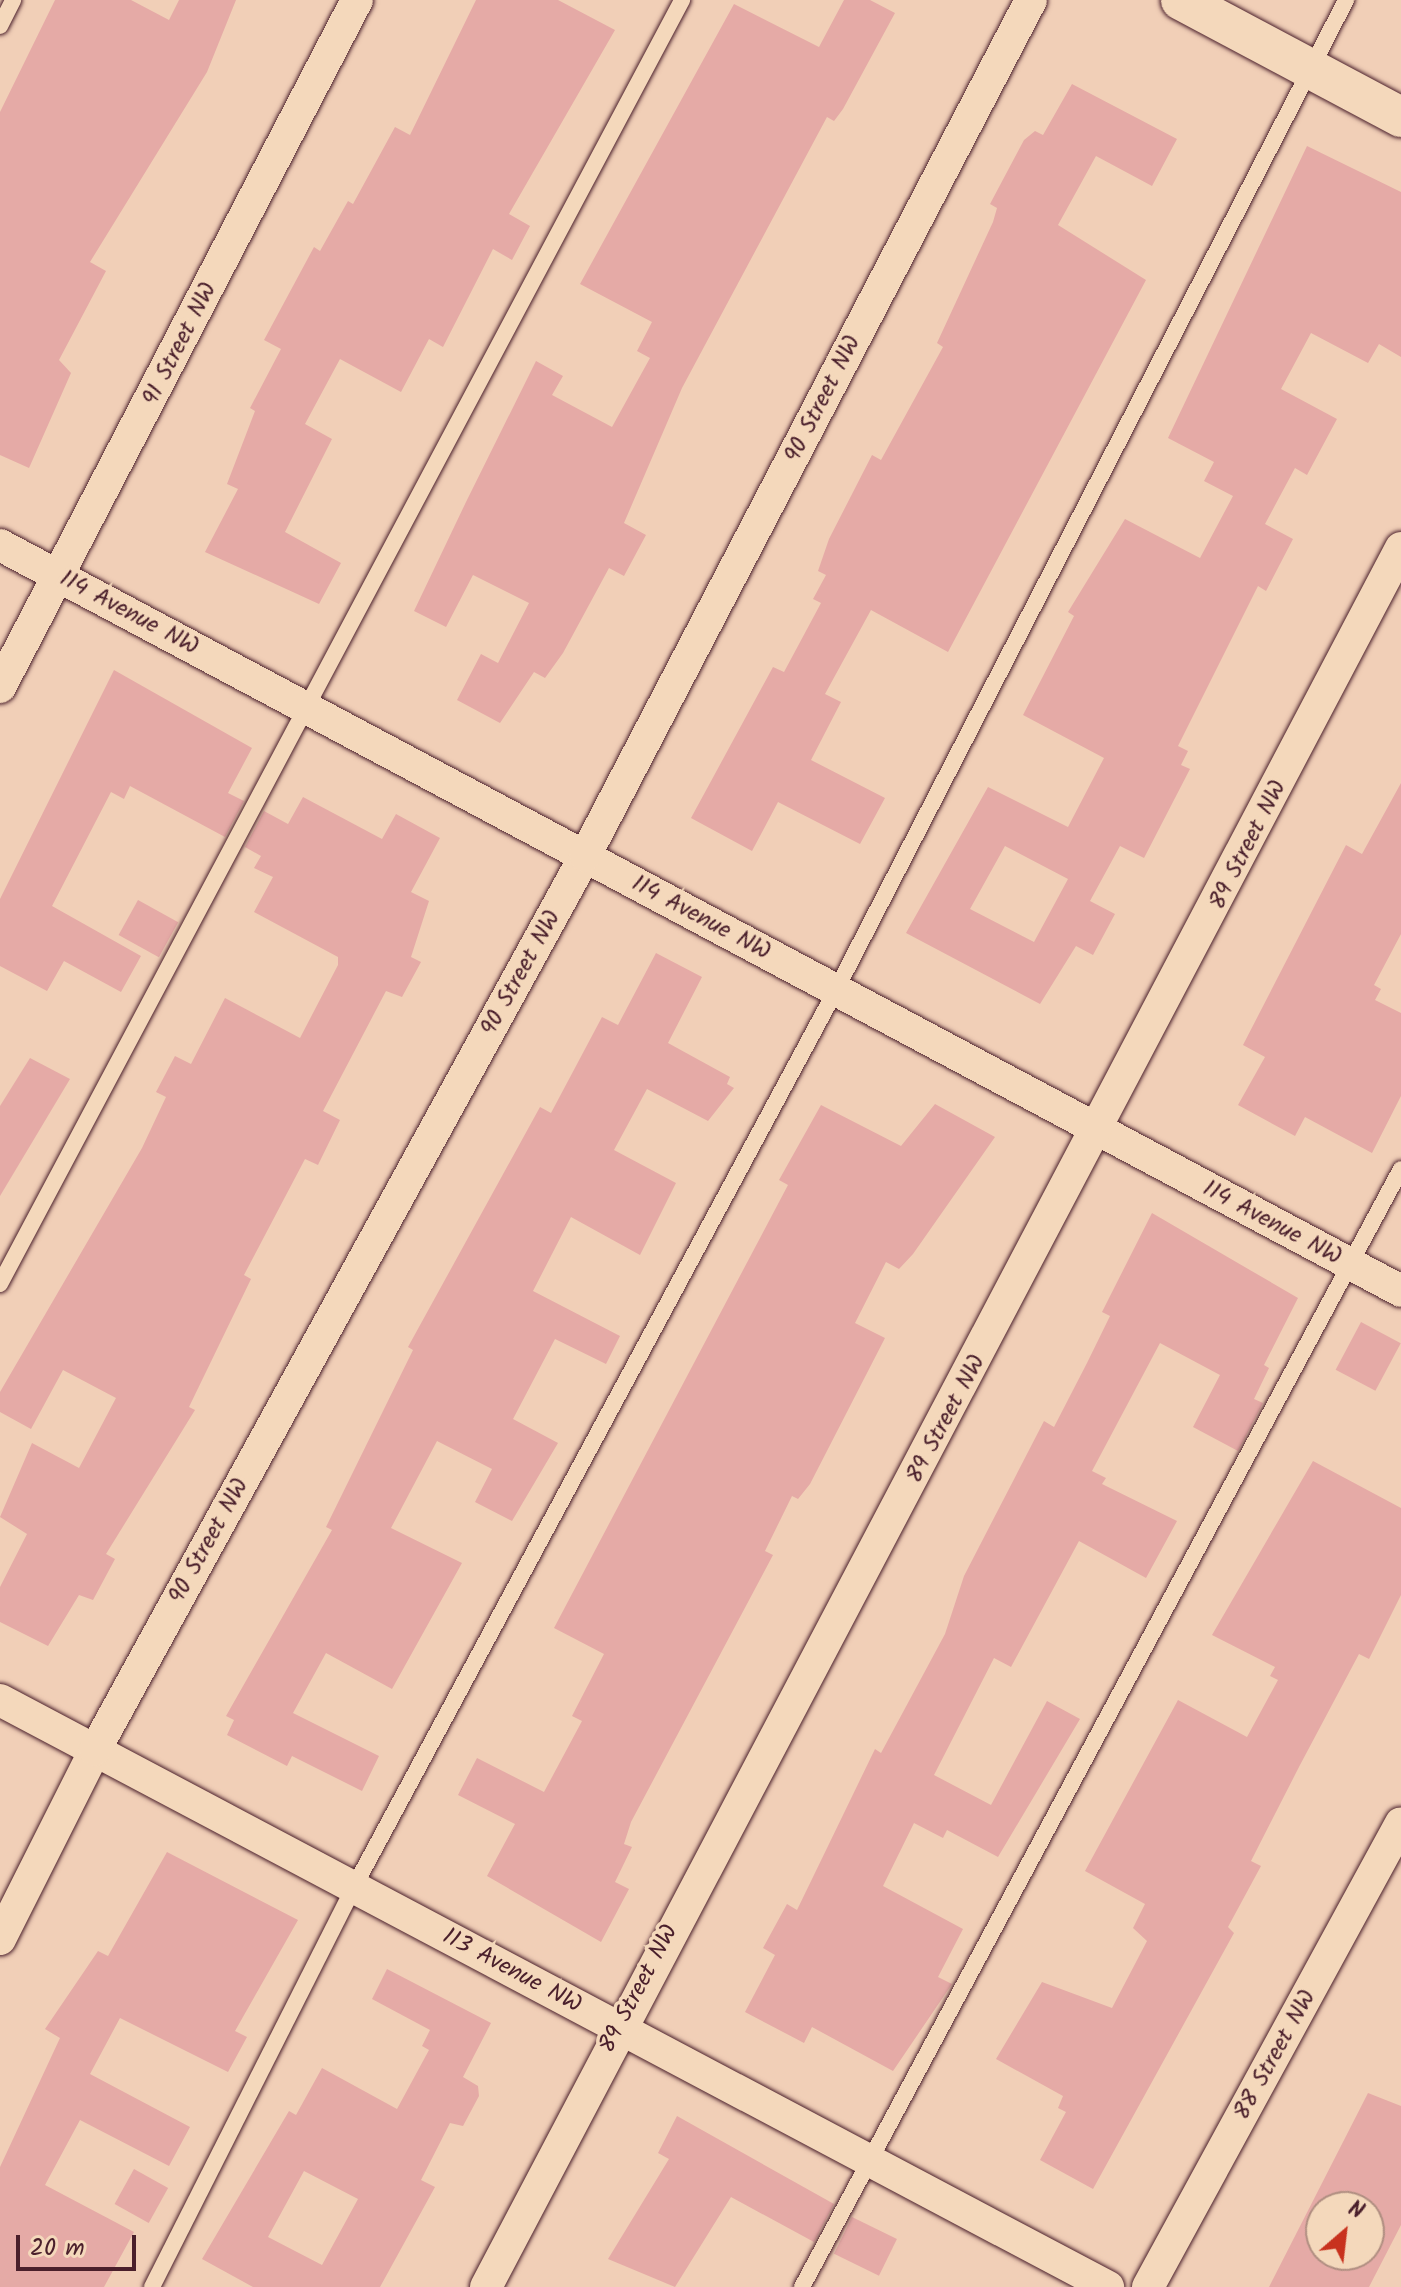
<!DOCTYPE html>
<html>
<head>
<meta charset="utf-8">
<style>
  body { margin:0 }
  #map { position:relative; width:1401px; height:2287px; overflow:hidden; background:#f1cfb7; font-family:Kalam,sans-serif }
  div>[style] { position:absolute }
  .building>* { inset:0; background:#e5aaa6; transform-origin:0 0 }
  .roads { filter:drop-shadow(0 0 2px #4a1f2b) drop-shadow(0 0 2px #4a1f2b) }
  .service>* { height:16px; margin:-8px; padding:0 8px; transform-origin:8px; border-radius:8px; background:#f4d8bb }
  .minor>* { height:32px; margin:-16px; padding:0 16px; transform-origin:16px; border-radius:16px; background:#f4d8bb }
  .tertiary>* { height:40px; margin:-20px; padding:0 20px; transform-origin:20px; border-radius:20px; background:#f4d8bb }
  span { translate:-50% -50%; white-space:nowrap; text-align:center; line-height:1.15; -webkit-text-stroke:7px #f4d8bb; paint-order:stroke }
  .street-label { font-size:24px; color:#4a1f2b }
  .north { position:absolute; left:1305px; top:2191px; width:80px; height:80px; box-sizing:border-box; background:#f4d8bb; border:2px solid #b08e81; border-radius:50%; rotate:28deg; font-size:22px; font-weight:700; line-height:32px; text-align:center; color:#4a1f2b }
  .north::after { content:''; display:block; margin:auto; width:28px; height:36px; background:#c8321e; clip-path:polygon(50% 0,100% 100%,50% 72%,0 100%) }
  .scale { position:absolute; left:16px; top:2235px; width:120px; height:36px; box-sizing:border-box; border:4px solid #4a1f2b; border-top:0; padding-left:10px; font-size:24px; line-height:28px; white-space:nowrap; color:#4a1f2b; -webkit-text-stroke:6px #f4d8bb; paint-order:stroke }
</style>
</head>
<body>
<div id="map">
  <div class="building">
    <div style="clip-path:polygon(55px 0,131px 0,169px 20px,179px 0,236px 0,207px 72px,90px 262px,106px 271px,59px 360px,71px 373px,29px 468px,0 455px,0 112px)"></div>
    <div style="clip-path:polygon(476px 0,558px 0,615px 30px,509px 214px,530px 226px,512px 260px,493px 249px,443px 347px,429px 339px,401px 392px,340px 359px,305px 424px,332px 439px,285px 532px,341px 563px,319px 604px,205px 552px,238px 489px,227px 484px,255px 411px,250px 408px,281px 349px,264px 340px,314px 247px,320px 251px,348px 201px,353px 204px,395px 127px,410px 135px)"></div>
    <div style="clip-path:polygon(844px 0,870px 0,895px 13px,843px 109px,834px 121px,827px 117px,682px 388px,624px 523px,646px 535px,624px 576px,609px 568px,563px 653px,545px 678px,534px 672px,500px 723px,457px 700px,481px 654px,498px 663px,529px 603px,473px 575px,446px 627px,414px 611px,466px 502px,536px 361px,563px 376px,552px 395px,612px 427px,650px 358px,637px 351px,652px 322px,580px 284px,734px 4px,819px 47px)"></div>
    <div style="clip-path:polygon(1072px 84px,1177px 139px,1152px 186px,1096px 156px,1058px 225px,1146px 280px,948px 652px,871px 610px,825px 694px,841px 702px,811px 760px,885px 798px,860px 844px,778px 802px,752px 851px,691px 818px,773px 667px,784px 672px,821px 603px,813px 599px,826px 575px,818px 571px,829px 539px,872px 455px,881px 460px,943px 347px,937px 343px,993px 222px,997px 208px,990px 204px,1024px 140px,1035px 131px,1043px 135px)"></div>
    <div style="clip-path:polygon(evenodd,1307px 146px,1401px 192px,1401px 357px,1379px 344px,1368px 363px,1311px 333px,1281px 389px,1337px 419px,1307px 475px,1295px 468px,1265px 524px,1293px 539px,1266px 591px,1258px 586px,1178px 746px,1188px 751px,1181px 765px,1190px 769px,1144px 858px,1120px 846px,1090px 901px,1115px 914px,1093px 955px,1076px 946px,1040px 1004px,906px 933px,988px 787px,1068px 827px,1104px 758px,1023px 715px,1074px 616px,1068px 612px,1125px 519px,1200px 558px,1233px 496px,1204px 481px,1214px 462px,1168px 438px,1307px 146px,1005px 846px,1068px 879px,1034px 942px,970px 909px,1005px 846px)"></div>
    <div style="clip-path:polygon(114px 670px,252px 748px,228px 793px,244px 801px,225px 837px,130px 786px,124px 799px,111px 792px,52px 906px,141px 956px,121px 992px,64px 961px,47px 991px,0 966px,0 899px)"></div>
    <div style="clip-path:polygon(1401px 783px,1401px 934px,1374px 985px,1381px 989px,1375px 1000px,1401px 1013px,1401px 1096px,1372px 1153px,1305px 1117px,1295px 1136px,1238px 1105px,1265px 1057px,1243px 1045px,1346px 845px,1362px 854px)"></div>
    <div style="clip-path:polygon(303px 797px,382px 839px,396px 814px,440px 838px,411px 892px,429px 901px,411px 957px,421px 962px,402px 997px,386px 991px,323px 1111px,340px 1120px,318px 1165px,305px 1159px,244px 1275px,251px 1279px,189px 1407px,195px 1410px,106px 1554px,115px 1559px,93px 1600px,79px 1595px,48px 1646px,0 1622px,0 1587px,27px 1534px,0 1517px,32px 1443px,79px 1468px,116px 1398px,63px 1370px,31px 1429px,0 1412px,0 1392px,142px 1148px,166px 1097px,156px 1092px,175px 1056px,191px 1064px,225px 998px,300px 1038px,338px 965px,338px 957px,254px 912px,273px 877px,254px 868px,261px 856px,245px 847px,264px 811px,288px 824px)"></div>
    <div style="left:138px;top:900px;width:46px;height:40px;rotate:29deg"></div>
    <div style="clip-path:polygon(656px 953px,702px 977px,668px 1043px,730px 1077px,727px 1084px,734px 1088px,708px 1121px,647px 1089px,614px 1150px,676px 1183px,640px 1255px,571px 1217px,533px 1291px,620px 1336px,606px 1364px,555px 1339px,513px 1419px,558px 1443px,512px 1521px,475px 1502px,492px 1469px,437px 1441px,391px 1528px,462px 1563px,392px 1689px,326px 1653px,293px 1713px,379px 1756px,362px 1791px,292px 1756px,287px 1766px,227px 1735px,234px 1720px,226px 1716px,332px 1530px,326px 1527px,413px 1350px,408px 1347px,540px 1107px,551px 1113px,602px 1017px,618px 1025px)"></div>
    <div style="clip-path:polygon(30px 1058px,70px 1079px,0 1196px,0 1106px)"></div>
    <div style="clip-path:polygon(935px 1104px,995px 1137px,913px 1254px,899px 1269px,886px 1262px,855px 1323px,885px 1338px,810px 1484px,798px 1499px,792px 1496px,765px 1551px,773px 1555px,631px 1822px,624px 1844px,632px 1847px,615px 1882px,629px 1889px,601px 1942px,487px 1876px,515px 1824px,458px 1795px,477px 1758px,544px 1792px,582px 1721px,572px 1716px,604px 1654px,554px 1628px,788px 1185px,779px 1180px,821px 1105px,901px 1146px)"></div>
    <div style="clip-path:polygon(1152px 1213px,1298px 1298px,1264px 1365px,1269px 1368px,1254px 1399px,1263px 1403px,1238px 1451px,1193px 1427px,1220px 1375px,1160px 1343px,1092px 1471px,1106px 1478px,1102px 1484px,1177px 1521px,1146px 1578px,1079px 1541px,1011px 1667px,994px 1658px,934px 1775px,991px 1805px,1047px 1701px,1080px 1719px,998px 1857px,947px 1830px,943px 1838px,914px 1823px,883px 1886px,963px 1929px,938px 1977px,952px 1984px,893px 2071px,812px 2027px,804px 2043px,745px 2012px,775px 1955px,763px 1948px,787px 1904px,797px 1910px,875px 1749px,881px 1753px,945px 1634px,964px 1576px,1044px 1421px,1054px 1427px,1087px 1363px,1110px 1316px,1102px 1312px)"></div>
    <div style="left:1361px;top:1322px;width:45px;height:54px;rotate:28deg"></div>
    <div style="clip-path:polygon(1313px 1461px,1401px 1508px,1401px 1595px,1369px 1659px,1359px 1654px,1300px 1765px,1251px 1861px,1261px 1866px,1228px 1927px,1234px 1933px,1093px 2189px,1040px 2160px,1066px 2112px,1058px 2108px,1063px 2096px,996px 2059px,1042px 1982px,1112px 2008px,1147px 1941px,1133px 1928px,1145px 1904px,1085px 1871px,1178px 1700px,1247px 1737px,1278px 1680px,1270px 1676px,1275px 1667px,1212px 1635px)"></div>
    <div style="clip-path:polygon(167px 1852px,298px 1920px,235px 2031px,247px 2037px,228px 2072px,120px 2018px,90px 2074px,190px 2127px,169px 2166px,80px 2120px,45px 2185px,134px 2232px,104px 2287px,0 2287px,0 2167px,60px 2038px,45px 2029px,98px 1951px,108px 1956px)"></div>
    <div style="clip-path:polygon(evenodd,387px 1969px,491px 2023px,463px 2077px,478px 2086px,479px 2096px,463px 2126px,450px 2123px,421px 2180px,435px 2187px,380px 2287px,253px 2287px,202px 2259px,289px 2111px,296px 2115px,322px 2068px,397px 2109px,429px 2050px,422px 2046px,430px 2030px,372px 1999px,387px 1969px,304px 2171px,358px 2199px,322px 2265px,268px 2237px,304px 2171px)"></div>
    <div style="clip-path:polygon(evenodd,1368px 2093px,1401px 2106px,1401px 2225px,1369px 2287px,1269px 2287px,1368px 2093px,1321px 2207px,1369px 2207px,1369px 2255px,1321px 2255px,1321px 2207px)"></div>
    <div style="clip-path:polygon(677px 2116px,834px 2204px,814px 2242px,731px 2197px,675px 2287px,608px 2259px,669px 2159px,658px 2153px)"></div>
    <div style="left:134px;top:2169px;width:39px;height:40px;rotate:29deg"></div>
    <div style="left:852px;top:2217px;width:50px;height:41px;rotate:26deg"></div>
  </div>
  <div class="roads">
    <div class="service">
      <div style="left:0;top:26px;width:29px;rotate:-63deg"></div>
      <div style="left:0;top:1284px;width:1454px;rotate:-62.02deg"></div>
      <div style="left:152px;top:2287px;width:448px;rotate:-63.2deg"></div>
      <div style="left:354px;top:1887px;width:1018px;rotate:-61.75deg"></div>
      <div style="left:836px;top:990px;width:1114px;rotate:-62.74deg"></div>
      <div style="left:802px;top:2287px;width:1268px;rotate:-61.82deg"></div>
    </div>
    <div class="minor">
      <div style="left:0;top:545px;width:1587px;rotate:28.03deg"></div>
      <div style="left:0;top:687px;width:774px;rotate:-62.54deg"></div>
      <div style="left:0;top:1700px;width:1254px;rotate:27.91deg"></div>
      <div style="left:0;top:1939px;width:212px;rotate:-63.3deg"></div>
      <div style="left:95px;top:1750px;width:1019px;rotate:-61.27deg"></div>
      <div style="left:585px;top:856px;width:965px;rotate:-62.48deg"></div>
      <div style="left:486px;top:2287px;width:1965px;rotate:-62.25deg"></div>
      <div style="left:1148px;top:2287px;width:528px;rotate:-61.4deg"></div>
    </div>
    <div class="tertiary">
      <div style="left:1181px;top:0;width:249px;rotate:28deg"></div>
    </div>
  </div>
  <div class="street-label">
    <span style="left:180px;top:344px;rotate:-63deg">91 Street NW</span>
    <span style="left:823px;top:399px;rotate:-63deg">90 Street NW</span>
    <span style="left:129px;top:613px;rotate:28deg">114 Avenue NW</span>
    <span style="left:1248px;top:845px;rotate:-63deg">89 Street NW</span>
    <span style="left:701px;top:918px;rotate:28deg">114 Avenue NW</span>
    <span style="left:521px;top:973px;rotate:-61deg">90 Street NW</span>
    <span style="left:1272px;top:1223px;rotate:28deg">114 Avenue NW</span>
    <span style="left:946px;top:1419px;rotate:-62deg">89 Street NW</span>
    <span style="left:209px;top:1541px;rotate:-61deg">90 Street NW</span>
    <span style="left:512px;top:1971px;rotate:28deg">113 Avenue NW</span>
    <span style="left:639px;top:1989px;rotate:-62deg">89 Street NW</span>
    <span style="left:1275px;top:2055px;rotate:-61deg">88 Street NW</span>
  </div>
  <div class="north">N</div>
  <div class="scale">20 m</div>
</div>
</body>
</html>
